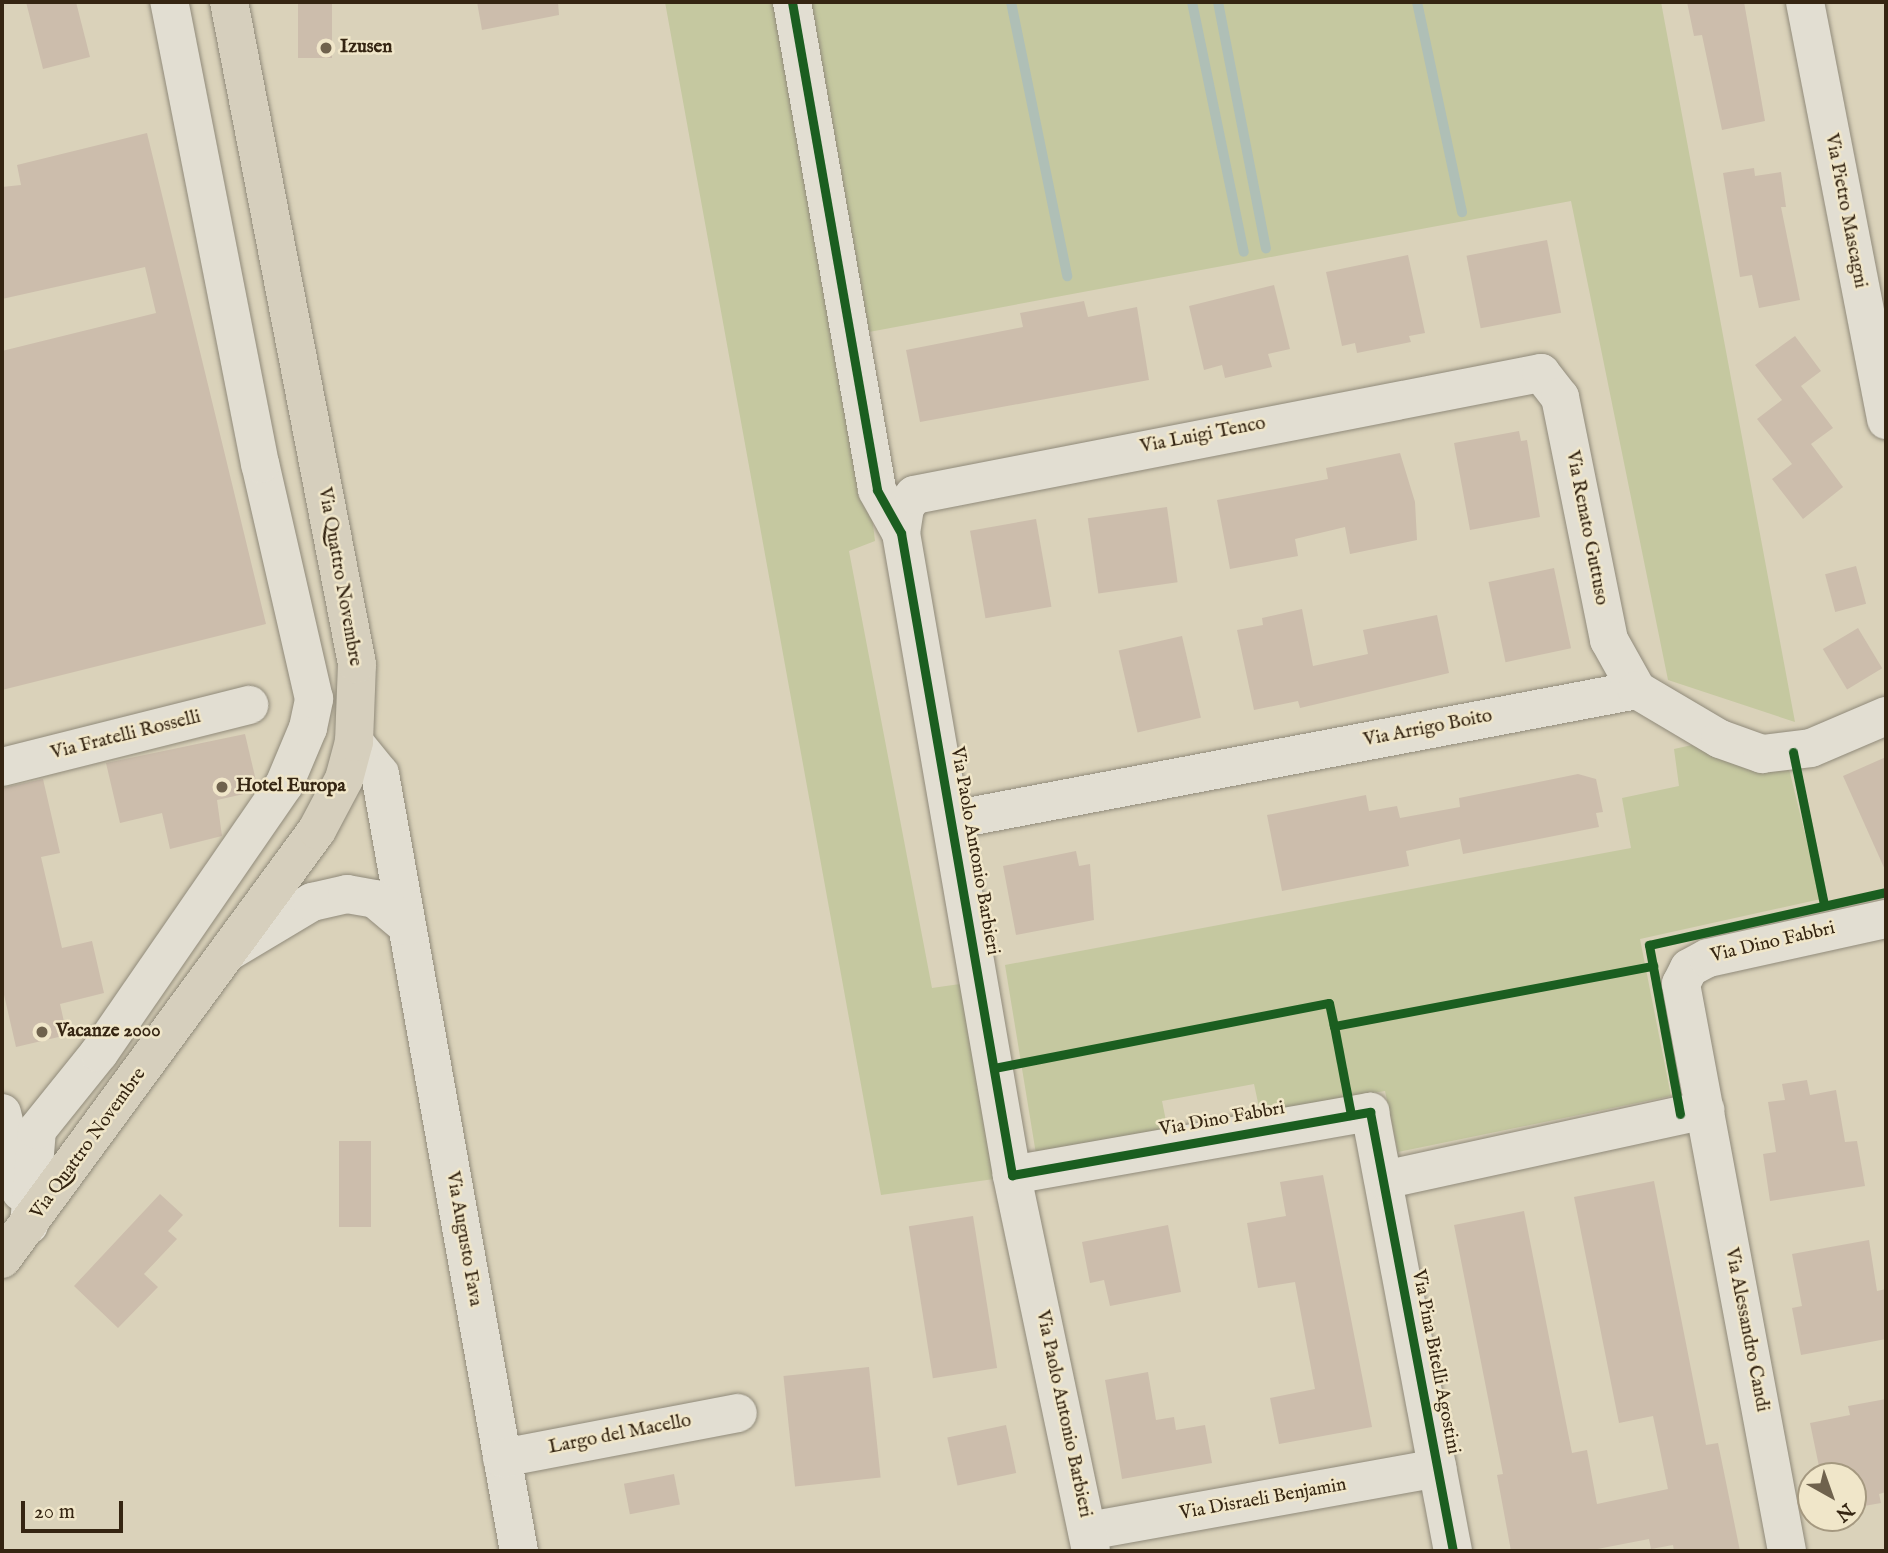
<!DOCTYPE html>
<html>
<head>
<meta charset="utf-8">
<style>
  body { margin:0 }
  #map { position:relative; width:1888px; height:1553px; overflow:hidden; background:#dad2ba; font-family:"IM FELL English",serif }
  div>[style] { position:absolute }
  .green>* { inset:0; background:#c5c8a0 }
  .stream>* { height:10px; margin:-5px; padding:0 5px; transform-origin:5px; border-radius:5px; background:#afbfb6 }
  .building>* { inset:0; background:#ccbdac; transform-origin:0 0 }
  .roads { filter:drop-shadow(0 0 2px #908a7a) drop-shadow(0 0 2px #908a7a) }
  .minor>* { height:38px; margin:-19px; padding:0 19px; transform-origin:19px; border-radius:19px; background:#e2ded2 }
  .major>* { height:38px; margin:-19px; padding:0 19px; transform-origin:19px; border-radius:19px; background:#d6cfbd }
  .cycleway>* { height:9px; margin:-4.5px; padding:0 4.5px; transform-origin:4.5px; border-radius:4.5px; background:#1b5e20 }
  .dots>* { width:19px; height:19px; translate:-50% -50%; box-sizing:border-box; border:4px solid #f0e6c9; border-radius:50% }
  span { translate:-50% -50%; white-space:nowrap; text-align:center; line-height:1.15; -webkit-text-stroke:5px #f0e6c9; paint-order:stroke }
  .poi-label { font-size:19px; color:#352512; font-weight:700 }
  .left { translate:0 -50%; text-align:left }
  .street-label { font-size:19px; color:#352512 }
  .frame { position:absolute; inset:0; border:4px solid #352512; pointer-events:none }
  .north { position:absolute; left:1797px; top:1462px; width:70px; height:70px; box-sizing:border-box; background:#f0e6c9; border:2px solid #a59980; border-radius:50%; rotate:140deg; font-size:19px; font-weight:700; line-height:28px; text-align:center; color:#352512 }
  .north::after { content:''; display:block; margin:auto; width:24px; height:32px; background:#6f624d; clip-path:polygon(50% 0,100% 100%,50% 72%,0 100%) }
  .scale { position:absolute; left:21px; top:1501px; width:102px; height:32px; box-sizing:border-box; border:4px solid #352512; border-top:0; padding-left:9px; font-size:21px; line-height:24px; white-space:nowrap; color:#352512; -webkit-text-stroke:5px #f0e6c9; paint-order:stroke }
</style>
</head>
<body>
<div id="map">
  <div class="green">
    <div style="clip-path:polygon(665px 2px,778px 2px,871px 508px,875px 541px,849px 551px,932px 988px,967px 983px,1001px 1178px,881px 1195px)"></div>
    <div style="clip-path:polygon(810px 2px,1661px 2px,1795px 722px,1668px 680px,1571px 201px,869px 332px)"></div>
    <div style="clip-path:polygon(1692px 745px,1728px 761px,1789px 769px,1821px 899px,1640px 939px,1671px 1096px,1398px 1152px,1385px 1091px,1260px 1112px,1254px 1084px,1162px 1101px,1168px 1131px,1036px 1154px,1005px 965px,1631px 848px,1622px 798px,1679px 786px,1674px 749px)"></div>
  </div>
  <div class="stream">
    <div style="left:1011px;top:2px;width:280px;rotate:78.4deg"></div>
    <div style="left:1192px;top:2px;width:255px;rotate:78.3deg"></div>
    <div style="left:1218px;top:2px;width:251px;rotate:79deg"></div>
    <div style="left:1417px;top:2px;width:215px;rotate:77.9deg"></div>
  </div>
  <div class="building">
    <div style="clip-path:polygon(26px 2px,76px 2px,90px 57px,43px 69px)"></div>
    <div style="left:298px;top:2px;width:34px;height:56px"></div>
    <div style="clip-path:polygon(477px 2px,558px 2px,559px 15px,482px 30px)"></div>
    <div style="clip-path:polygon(1687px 2px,1744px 2px,1765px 121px,1722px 130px,1702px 35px,1694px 36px)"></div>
    <div style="clip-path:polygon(147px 133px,266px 624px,2px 690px,2px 351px,156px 313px,145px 267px,2px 299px,2px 187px,21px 185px,17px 165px)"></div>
    <div style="clip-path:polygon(1754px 168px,1755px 176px,1781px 172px,1786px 207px,1781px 207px,1800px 300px,1759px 308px,1752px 275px,1740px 277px,1723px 173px)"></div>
    <div style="left:1547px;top:240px;width:74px;height:82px;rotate:79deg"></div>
    <div style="clip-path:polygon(1408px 255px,1425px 333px,1409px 336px,1411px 342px,1357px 353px,1355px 343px,1342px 346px,1326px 272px)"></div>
    <div style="clip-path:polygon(1274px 285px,1290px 349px,1268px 354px,1272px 367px,1225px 378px,1222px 365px,1204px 370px,1189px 306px)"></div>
    <div style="clip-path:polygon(1084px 301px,1088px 317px,1137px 307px,1149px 380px,920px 422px,906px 350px,1023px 327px,1020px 313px)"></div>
    <div style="clip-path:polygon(1795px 336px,1821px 371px,1801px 386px,1833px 428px,1811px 444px,1843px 487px,1803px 519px,1772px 479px,1792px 464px,1757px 419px,1782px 400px,1755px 365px)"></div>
    <div style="clip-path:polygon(1519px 431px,1521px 441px,1527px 440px,1540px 517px,1470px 530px,1454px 443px)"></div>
    <div style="clip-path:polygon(1400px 453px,1415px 502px,1417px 540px,1350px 554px,1345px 527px,1295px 539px,1298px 556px,1230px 569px,1217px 500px,1328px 479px,1326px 468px)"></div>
    <div style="left:1167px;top:507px;width:76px;height:80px;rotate:82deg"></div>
    <div style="left:1036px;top:519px;width:89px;height:67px;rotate:80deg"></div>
    <div style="left:1856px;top:566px;width:39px;height:32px;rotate:75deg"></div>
    <div style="left:1554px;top:568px;width:82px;height:67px;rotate:78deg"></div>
    <div style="clip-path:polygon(1302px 609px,1313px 666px,1368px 654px,1363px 630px,1437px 615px,1449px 673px,1300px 708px,1298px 701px,1254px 710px,1237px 630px,1263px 625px,1262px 618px)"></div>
    <div style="left:1858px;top:628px;width:47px;height:41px;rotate:59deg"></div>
    <div style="left:1182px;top:636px;width:84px;height:65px;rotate:77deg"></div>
    <div style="clip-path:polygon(245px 734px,257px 785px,253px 792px,217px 800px,222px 836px,170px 849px,162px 813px,120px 823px,106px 763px)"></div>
    <div style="clip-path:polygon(1886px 757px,1886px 872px,1843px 776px)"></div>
    <div style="clip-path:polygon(1578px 774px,1596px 779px,1603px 812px,1596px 813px,1599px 827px,1463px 854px,1460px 839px,1406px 851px,1409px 866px,1282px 891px,1267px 815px,1366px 795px,1369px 811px,1397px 806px,1400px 818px,1460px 807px,1459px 798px)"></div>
    <div style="clip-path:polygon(43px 779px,60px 853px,41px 857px,62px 948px,92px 941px,104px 993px,60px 1004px,67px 1035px,16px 1047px,2px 986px,2px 788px)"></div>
    <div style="clip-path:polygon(1076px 851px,1079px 866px,1090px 864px,1094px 920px,1016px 935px,1003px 866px)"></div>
    <div style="clip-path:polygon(1807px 1080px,1810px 1095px,1836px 1090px,1845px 1142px,1857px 1141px,1865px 1186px,1770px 1201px,1763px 1154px,1776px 1152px,1768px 1102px,1785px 1100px,1782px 1084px)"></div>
    <div style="left:339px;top:1141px;width:32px;height:86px"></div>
    <div style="clip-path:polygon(1323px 1175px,1372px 1427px,1279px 1444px,1270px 1398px,1315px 1389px,1295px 1282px,1258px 1288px,1247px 1223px,1286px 1216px,1280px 1182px)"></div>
    <div style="clip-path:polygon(1654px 1181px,1706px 1445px,1718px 1443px,1740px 1551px,1674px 1551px,1673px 1545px,1651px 1549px,1649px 1539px,1587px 1551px,1511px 1551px,1497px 1475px,1503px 1474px,1454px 1225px,1524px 1211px,1572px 1453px,1587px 1450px,1597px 1504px,1668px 1489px,1653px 1416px,1619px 1423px,1574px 1197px)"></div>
    <div style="clip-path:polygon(160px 1194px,183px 1215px,168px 1231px,177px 1239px,144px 1274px,158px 1287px,118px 1328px,74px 1286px)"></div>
    <div style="left:973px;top:1216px;width:154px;height:65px;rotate:81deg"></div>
    <div style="clip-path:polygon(1168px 1225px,1181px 1292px,1110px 1306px,1104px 1280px,1090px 1283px,1082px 1242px)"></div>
    <div style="clip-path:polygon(1869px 1240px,1877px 1291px,1886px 1289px,1886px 1339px,1801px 1355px,1792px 1308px,1802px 1306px,1792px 1254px)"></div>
    <div style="left:869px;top:1367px;width:111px;height:86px;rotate:84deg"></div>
    <div style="clip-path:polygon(1148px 1372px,1156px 1420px,1174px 1417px,1176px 1430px,1205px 1425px,1212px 1463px,1122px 1479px,1105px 1380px)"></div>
    <div style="clip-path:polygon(1886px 1399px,1886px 1492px,1879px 1494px,1881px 1503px,1853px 1508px,1853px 1476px,1821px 1476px,1810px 1423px,1850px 1415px,1848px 1406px)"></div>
    <div style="left:1006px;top:1425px;width:49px;height:60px;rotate:78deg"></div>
    <div style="left:674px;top:1474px;width:31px;height:51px;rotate:79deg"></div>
  </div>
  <div class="roads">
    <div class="minor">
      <div style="left:792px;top:2px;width:495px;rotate:80.1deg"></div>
      <div style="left:877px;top:490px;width:49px;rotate:60.8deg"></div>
      <div style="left:1805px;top:2px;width:426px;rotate:79deg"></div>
      <div style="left:354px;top:742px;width:41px;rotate:50.9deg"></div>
      <div style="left:380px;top:774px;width:789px;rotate:79.86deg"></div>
      <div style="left:2px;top:767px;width:255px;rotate:-14.1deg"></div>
      <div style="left:952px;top:820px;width:697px;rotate:-10.75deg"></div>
      <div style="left:230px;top:951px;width:96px;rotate:-30.9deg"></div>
      <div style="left:312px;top:902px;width:36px;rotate:-13deg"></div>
      <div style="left:347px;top:894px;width:28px;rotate:10deg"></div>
      <div style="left:375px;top:899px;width:42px;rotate:40.2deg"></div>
      <div style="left:2px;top:1113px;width:81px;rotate:76.5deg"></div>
      <div style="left:1012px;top:1175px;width:364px;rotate:-10deg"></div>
      <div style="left:1370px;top:1112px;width:447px;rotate:79.3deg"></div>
      <div style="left:1384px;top:1180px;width:329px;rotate:-12.3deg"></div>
      <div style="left:29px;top:1225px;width:95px;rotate:-85.2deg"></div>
      <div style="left:37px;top:1130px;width:99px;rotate:-51.2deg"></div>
      <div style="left:99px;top:1053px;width:326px;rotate:-55.4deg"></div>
      <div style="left:284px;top:785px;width:62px;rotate:-67.2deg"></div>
      <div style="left:308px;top:728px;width:30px;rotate:-78deg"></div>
      <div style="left:314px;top:699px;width:241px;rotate:-102.9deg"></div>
      <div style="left:260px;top:464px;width:471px;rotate:-101.1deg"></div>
      <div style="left:502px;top:1458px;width:240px;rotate:-10.8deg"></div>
      <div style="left:1088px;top:1531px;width:355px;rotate:-10.2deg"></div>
      <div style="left:1091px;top:1551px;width:384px;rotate:-101.9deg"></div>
      <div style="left:1012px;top:1175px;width:652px;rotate:-99.81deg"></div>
      <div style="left:901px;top:533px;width:26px;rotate:-81deg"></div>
      <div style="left:905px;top:507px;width:15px;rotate:-53deg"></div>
      <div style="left:914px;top:495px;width:639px;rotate:-11.01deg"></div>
      <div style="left:1541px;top:373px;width:31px;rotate:52deg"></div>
      <div style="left:1560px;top:397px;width:248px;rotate:78.6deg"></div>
      <div style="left:1609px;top:640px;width:57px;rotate:60.8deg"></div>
      <div style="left:1637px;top:690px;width:96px;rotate:30.6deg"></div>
      <div style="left:1720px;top:739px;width:45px;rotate:19.7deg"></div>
      <div style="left:1762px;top:754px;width:49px;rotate:-7deg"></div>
      <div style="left:1811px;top:748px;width:82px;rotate:-23.1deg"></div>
      <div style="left:1787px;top:1551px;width:577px;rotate:-100.59deg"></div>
      <div style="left:1681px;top:984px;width:18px;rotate:-63deg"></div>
      <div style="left:1689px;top:968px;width:21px;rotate:-28deg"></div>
      <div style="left:1708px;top:958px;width:182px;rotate:-12.4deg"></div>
    </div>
    <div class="major">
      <div style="left:2px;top:1259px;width:532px;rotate:-53.71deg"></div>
      <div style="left:317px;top:830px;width:58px;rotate:-62.1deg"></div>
      <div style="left:344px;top:779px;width:38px;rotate:-75deg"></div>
      <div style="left:354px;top:742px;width:78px;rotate:-87.8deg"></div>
      <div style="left:357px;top:664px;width:674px;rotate:-100.94deg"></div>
    </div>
  </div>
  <div class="cycleway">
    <div style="left:792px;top:2px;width:495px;rotate:80.1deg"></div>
    <div style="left:877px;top:490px;width:49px;rotate:60.8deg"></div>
    <div style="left:901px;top:533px;width:652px;rotate:80.19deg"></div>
    <div style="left:1012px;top:1175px;width:364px;rotate:-10deg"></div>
    <div style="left:1370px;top:1112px;width:447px;rotate:79.3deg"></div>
    <div style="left:1793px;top:752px;width:156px;rotate:78.5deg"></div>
    <div style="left:994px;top:1068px;width:341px;rotate:-11deg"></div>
    <div style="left:1329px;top:1003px;width:24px;rotate:78deg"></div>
    <div style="left:1680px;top:1114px;width:172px;rotate:-100.4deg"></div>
    <div style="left:1649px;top:945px;width:243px;rotate:-12.6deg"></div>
    <div style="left:1351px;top:1115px;width:91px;rotate:-100.8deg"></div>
    <div style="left:1334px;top:1026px;width:325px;rotate:-10.7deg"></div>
  </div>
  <div class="dots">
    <div style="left:326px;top:48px;background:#6f624d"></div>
    <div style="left:222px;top:787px;background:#6f624d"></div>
    <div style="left:42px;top:1032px;background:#6f624d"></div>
  </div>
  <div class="poi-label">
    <span class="left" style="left:340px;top:48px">Izusen</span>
    <span class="left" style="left:236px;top:787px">Hotel Europa</span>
    <span class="left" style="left:56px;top:1032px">Vacanze 2000</span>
  </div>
  <div class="street-label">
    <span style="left:1845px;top:211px;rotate:79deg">Via Pietro Mascagni</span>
    <span style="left:1203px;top:436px;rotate:-11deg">Via Luigi Tenco</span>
    <span style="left:1586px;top:528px;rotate:79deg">Via Renato Guttuso</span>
    <span style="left:339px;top:577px;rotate:80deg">Via Quattro Novembre</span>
    <span style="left:1428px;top:729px;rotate:-11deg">Via Arrigo Boito</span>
    <span style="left:126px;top:736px;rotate:-14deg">Via Fratelli Rosselli</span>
    <span style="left:974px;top:851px;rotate:80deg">Via Paolo Antonio Barbieri</span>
    <span style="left:1773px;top:943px;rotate:-13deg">Via Dino Fabbri</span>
    <span style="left:1222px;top:1120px;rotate:-10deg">Via Dino Fabbri</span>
    <span style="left:89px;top:1144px;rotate:-54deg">Via Quattro Novembre</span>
    <span style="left:463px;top:1239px;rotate:80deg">Via Augusto Fava</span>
    <span style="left:1746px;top:1330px;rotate:79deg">Via Alessandro Candi</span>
    <span style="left:1435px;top:1362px;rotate:79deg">Via Pina Bitelli Agostini</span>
    <span style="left:1063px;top:1414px;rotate:78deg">Via Paolo Antonio Barbieri</span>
    <span style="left:620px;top:1435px;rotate:-11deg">Largo del Macello</span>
    <span style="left:1263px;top:1500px;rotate:-10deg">Via Disraeli Benjamin</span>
  </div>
  <div class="frame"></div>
  <div class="north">N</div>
  <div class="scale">20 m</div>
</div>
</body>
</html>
